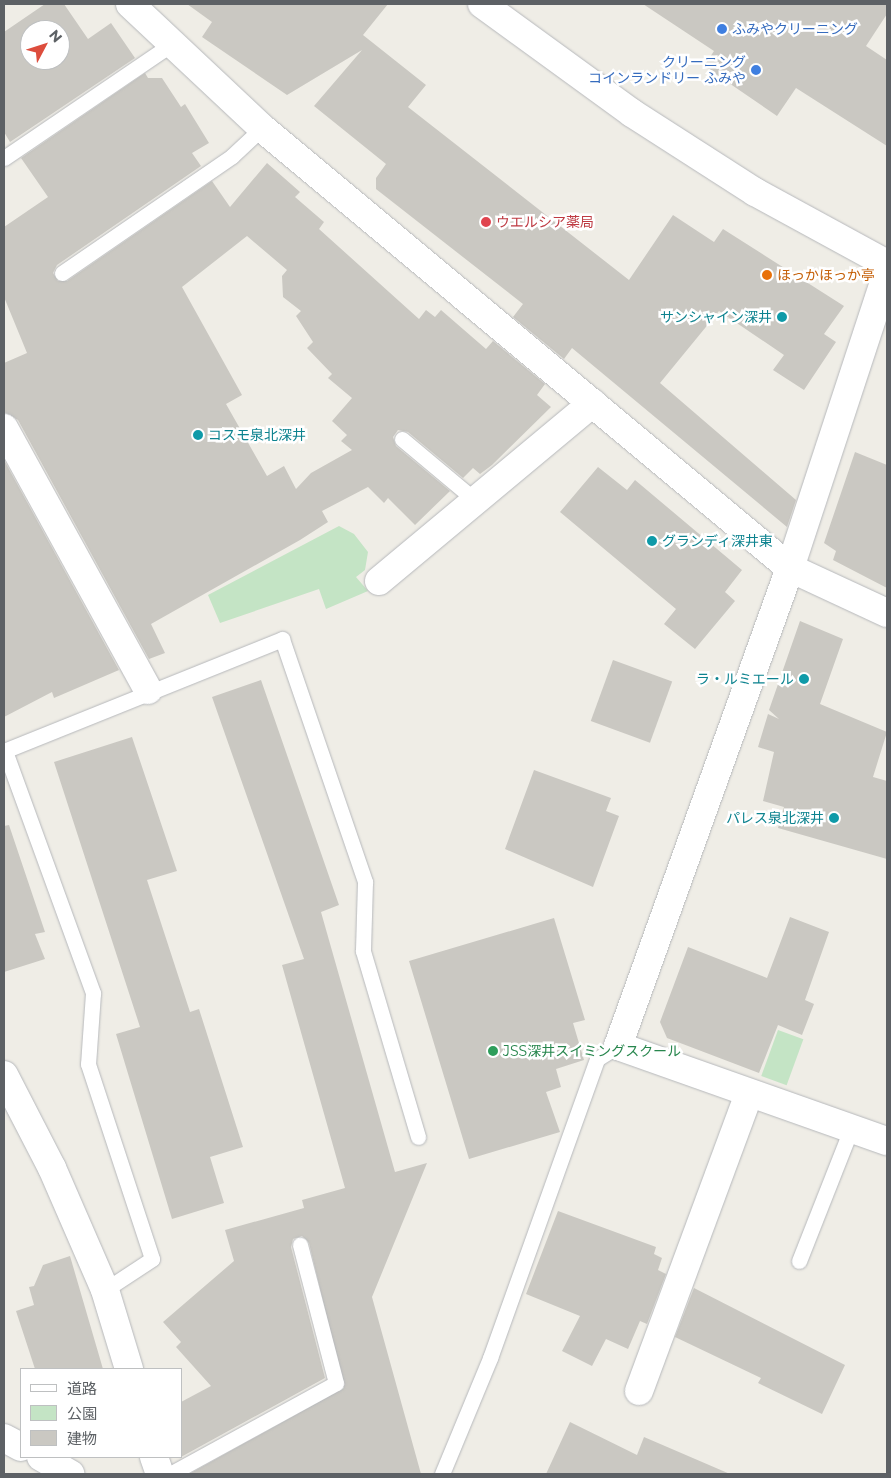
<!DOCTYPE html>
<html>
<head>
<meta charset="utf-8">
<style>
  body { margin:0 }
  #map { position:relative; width:891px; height:1478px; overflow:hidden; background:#efede6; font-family:Montserrat,"Noto Sans JP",sans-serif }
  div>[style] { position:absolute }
  .green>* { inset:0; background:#c4e4c5; transform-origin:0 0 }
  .building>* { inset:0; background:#cac8c2; transform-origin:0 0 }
  .roads { filter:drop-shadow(0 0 1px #b6b8bb) drop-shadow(0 0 1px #b6b8bb) }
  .lane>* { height:15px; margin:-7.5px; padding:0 7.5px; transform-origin:7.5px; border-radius:7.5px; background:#fff }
  .street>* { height:28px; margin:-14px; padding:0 14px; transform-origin:14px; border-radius:14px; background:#fff }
  .secondary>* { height:28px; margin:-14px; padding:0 14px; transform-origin:14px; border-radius:14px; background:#fff }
  .dots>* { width:14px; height:14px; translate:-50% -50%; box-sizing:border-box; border:2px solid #fff; border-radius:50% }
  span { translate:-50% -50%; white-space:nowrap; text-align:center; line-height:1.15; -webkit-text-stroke:5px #fff; paint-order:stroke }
  .shop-label { font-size:14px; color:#366cbe }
  .left { translate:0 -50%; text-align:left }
  .right { translate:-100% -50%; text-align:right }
  .health-label { font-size:14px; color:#be3a42 }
  .food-label { font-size:14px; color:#c56008 }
  .culture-label { font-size:14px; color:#0d838f }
  .leisure-label { font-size:14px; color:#27864d }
  .frame { position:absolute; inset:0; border:5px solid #5d6165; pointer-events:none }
  .legend { position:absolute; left:20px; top:1368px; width:162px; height:90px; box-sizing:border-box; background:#fff; border:1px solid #bec0c1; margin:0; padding:6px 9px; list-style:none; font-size:15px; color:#5d6165 }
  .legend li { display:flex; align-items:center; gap:10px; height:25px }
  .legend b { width:25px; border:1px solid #bec0c1 }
  .north { position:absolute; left:20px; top:20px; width:50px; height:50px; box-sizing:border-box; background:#fff; border:1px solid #bec0c1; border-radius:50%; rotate:50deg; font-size:14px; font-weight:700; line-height:20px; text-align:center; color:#5d6165 }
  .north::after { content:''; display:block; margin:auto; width:18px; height:22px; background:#dd4d3d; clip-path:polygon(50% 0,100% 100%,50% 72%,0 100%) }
</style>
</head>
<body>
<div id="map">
  <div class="green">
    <div style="clip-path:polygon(339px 526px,354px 534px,368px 552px,365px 570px,356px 577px,368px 591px,326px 609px,319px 589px,220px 623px,208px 595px)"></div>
    <div style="left:778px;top:1030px;width:27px;height:49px;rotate:20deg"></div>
  </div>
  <div class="building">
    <div style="clip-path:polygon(evenodd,45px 4px,64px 4px,88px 39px,111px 23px,135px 58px,10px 142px,4px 132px,4px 32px,45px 4px,30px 30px,60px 30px,60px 60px,30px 60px,30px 30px)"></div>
    <div style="clip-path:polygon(187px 4px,388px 4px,363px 35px,426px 85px,408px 107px,629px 280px,673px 215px,714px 242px,723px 229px,844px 306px,824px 334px,836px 342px,804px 390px,773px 370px,784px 355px,719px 311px,660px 383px,796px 500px,787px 527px,572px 348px,564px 359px,513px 317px,523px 304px,376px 189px,376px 178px,386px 164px,314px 106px,362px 50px,287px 95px,202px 37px,212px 22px)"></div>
    <div style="clip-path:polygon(643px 4px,887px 4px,887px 14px,866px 46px,887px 60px,887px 146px,796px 88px,777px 116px,704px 66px,714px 51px)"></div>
    <div style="clip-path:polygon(evenodd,145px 73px,148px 78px,162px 78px,181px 107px,185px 104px,209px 143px,192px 153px,201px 166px,57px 265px,53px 273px,58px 281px,67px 281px,212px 181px,230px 207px,267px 163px,300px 192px,295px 197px,324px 222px,319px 229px,419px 319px,426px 310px,435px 317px,441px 310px,486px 349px,493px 341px,545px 384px,537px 395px,551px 407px,492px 465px,480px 474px,473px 468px,463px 478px,408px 432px,398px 430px,393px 437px,396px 446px,450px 491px,415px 525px,388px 498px,384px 503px,368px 487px,322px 511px,328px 522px,300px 540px,151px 624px,165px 653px,149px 659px,18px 420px,4px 412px,4px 363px,27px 353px,4px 297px,4px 227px,48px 197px,21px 158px,145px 73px,247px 236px,287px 270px,282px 276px,283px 297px,301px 311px,296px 316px,313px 342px,307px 348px,332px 374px,328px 378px,352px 398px,332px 421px,347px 435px,341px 441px,352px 450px,311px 473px,296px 489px,284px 466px,267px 476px,226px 404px,242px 395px,182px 287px,247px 236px)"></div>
    <div style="clip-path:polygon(855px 452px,887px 465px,887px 588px,833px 560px,836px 551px,824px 543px)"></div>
    <div style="clip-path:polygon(4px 460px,119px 670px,54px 698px,52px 692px,4px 717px)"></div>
    <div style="clip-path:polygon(598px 467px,627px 490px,635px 480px,742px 570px,725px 592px,735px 601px,695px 649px,664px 624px,676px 609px,560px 512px)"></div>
    <div style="clip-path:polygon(800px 621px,843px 639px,820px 704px,887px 732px,873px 777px,887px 781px,887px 859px,778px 828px,784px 807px,763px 801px,774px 752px,758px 747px,768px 714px,779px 719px,769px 710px)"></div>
    <div style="left:613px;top:660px;width:63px;height:65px;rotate:20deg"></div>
    <div style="clip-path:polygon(261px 680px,339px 905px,321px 912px,395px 1172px,427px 1163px,372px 1297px,421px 1474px,189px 1474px,344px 1388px,309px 1243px,302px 1236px,293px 1239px,291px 1247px,325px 1378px,181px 1457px,181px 1402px,211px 1386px,176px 1347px,181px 1342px,163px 1322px,234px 1261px,225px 1230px,304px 1208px,302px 1200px,345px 1188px,282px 965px,304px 959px,212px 697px)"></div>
    <div style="clip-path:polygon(132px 737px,177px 871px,147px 880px,190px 1012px,199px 1009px,243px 1147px,210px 1157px,224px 1203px,172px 1219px,116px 1034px,140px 1027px,54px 762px)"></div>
    <div style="clip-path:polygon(534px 770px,611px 798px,606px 811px,619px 816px,593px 887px,505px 849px)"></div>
    <div style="clip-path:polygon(9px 825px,45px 932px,35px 934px,45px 959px,4px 972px,4px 826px)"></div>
    <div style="clip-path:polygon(790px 917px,829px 932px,805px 1000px,814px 1004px,802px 1035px,778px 1025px,759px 1073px,667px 1038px,660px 1022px,688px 947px,767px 978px)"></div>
    <div style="clip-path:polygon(554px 918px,585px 1020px,573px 1023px,584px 1060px,556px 1069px,561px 1087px,546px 1092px,560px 1132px,469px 1159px,409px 961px)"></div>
    <div style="clip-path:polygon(558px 1211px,656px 1247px,654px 1254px,662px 1258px,658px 1270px,666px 1274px,647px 1324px,640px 1321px,628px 1349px,606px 1339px,592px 1366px,562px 1351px,580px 1316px,526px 1294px)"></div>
    <div style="clip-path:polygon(70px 1256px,103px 1369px,35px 1369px,16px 1311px,34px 1305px,29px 1287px,34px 1286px,43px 1265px)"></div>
    <div style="clip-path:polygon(694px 1288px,845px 1365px,822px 1414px,758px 1383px,761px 1378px,675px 1337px)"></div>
    <div style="clip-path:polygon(570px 1422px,637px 1455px,644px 1437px,730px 1474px,546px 1474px)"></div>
  </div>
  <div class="roads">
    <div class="lane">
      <div style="left:4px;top:158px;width:201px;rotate:-34.2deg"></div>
      <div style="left:62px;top:273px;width:206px;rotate:-34.5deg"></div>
      <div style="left:232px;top:156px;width:41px;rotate:-43deg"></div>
      <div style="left:402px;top:439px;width:95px;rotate:39.9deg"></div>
      <div style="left:4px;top:751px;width:300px;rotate:-21.9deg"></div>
      <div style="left:282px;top:639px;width:257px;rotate:71.1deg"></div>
      <div style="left:365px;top:882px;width:69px;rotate:91.7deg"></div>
      <div style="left:363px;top:951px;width:194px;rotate:73.5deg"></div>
      <div style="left:5px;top:751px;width:258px;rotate:70deg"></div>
      <div style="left:93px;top:993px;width:71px;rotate:94deg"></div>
      <div style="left:88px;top:1064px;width:205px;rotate:71.8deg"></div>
      <div style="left:152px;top:1259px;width:56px;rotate:146.6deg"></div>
      <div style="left:799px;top:1261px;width:142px;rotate:-68.5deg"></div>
      <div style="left:170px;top:1474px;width:189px;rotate:-28.7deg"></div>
      <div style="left:336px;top:1383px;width:143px;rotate:-104.6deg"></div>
      <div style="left:442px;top:1474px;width:126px;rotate:-67.5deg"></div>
      <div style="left:490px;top:1358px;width:318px;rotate:-70.3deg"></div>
      <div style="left:597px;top:1059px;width:25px;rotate:-32deg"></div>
    </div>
    <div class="street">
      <div style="left:4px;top:428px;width:299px;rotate:61.2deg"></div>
      <div style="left:790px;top:568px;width:107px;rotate:24.9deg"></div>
      <div style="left:379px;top:581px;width:278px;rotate:-39.8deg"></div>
      <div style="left:618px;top:1046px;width:285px;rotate:19.5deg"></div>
      <div style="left:4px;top:1075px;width:105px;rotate:62.7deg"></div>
      <div style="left:52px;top:1168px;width:133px;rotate:66.5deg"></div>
      <div style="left:105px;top:1290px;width:83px;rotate:73.1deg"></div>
      <div style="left:639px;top:1391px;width:317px;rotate:-69.7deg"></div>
      <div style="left:4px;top:1438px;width:19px;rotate:28deg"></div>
      <div style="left:41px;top:1457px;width:34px;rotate:30deg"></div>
      <div style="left:154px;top:1457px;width:18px;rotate:71deg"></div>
    </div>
    <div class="secondary">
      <div style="left:130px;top:4px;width:181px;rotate:43.2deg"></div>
      <div style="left:262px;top:128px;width:687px;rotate:39.81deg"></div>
      <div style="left:482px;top:4px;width:185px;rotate:36deg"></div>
      <div style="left:632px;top:113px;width:146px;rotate:32.7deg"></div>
      <div style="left:755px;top:192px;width:150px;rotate:28.6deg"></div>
      <div style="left:618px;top:1046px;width:508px;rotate:-70.21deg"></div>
      <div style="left:790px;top:568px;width:311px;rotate:-71.8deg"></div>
    </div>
  </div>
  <div class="dots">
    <div style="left:722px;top:29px;background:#3f7fe0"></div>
    <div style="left:756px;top:70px;background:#3f7fe0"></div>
    <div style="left:486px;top:222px;background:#e0444e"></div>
    <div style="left:767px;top:275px;background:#e8710a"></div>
    <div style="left:782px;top:317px;background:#0f9aa8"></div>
    <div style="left:198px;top:435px;background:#0f9aa8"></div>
    <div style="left:652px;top:541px;background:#0f9aa8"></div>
    <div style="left:804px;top:679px;background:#0f9aa8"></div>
    <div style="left:834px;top:818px;background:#0f9aa8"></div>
    <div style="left:493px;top:1051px;background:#2e9e5b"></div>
  </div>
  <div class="shop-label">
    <span class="left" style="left:732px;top:29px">ふみやクリーニング</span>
    <span class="right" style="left:746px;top:70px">クリーニング<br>コインランドリー ふみや</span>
  </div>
  <div class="health-label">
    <span class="left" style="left:496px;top:222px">ウエルシア薬局</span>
  </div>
  <div class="food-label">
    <span class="left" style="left:777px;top:275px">ほっかほっか亭</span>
  </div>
  <div class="culture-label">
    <span class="right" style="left:772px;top:317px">サンシャイン深井</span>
    <span class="left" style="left:208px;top:435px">コスモ泉北深井</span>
    <span class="left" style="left:662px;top:541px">グランディ深井東</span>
    <span class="right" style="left:794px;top:679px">ラ・ルミエール</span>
    <span class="right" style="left:824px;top:818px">パレス泉北深井</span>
  </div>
  <div class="leisure-label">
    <span class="left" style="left:503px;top:1051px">JSS深井スイミングスクール</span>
  </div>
  <div class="frame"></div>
  <ul class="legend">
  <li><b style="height:6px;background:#fff"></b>道路</li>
  <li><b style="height:14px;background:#c4e4c5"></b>公園</li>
  <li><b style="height:14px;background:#cac8c2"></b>建物</li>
  </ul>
  <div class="north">N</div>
</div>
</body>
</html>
